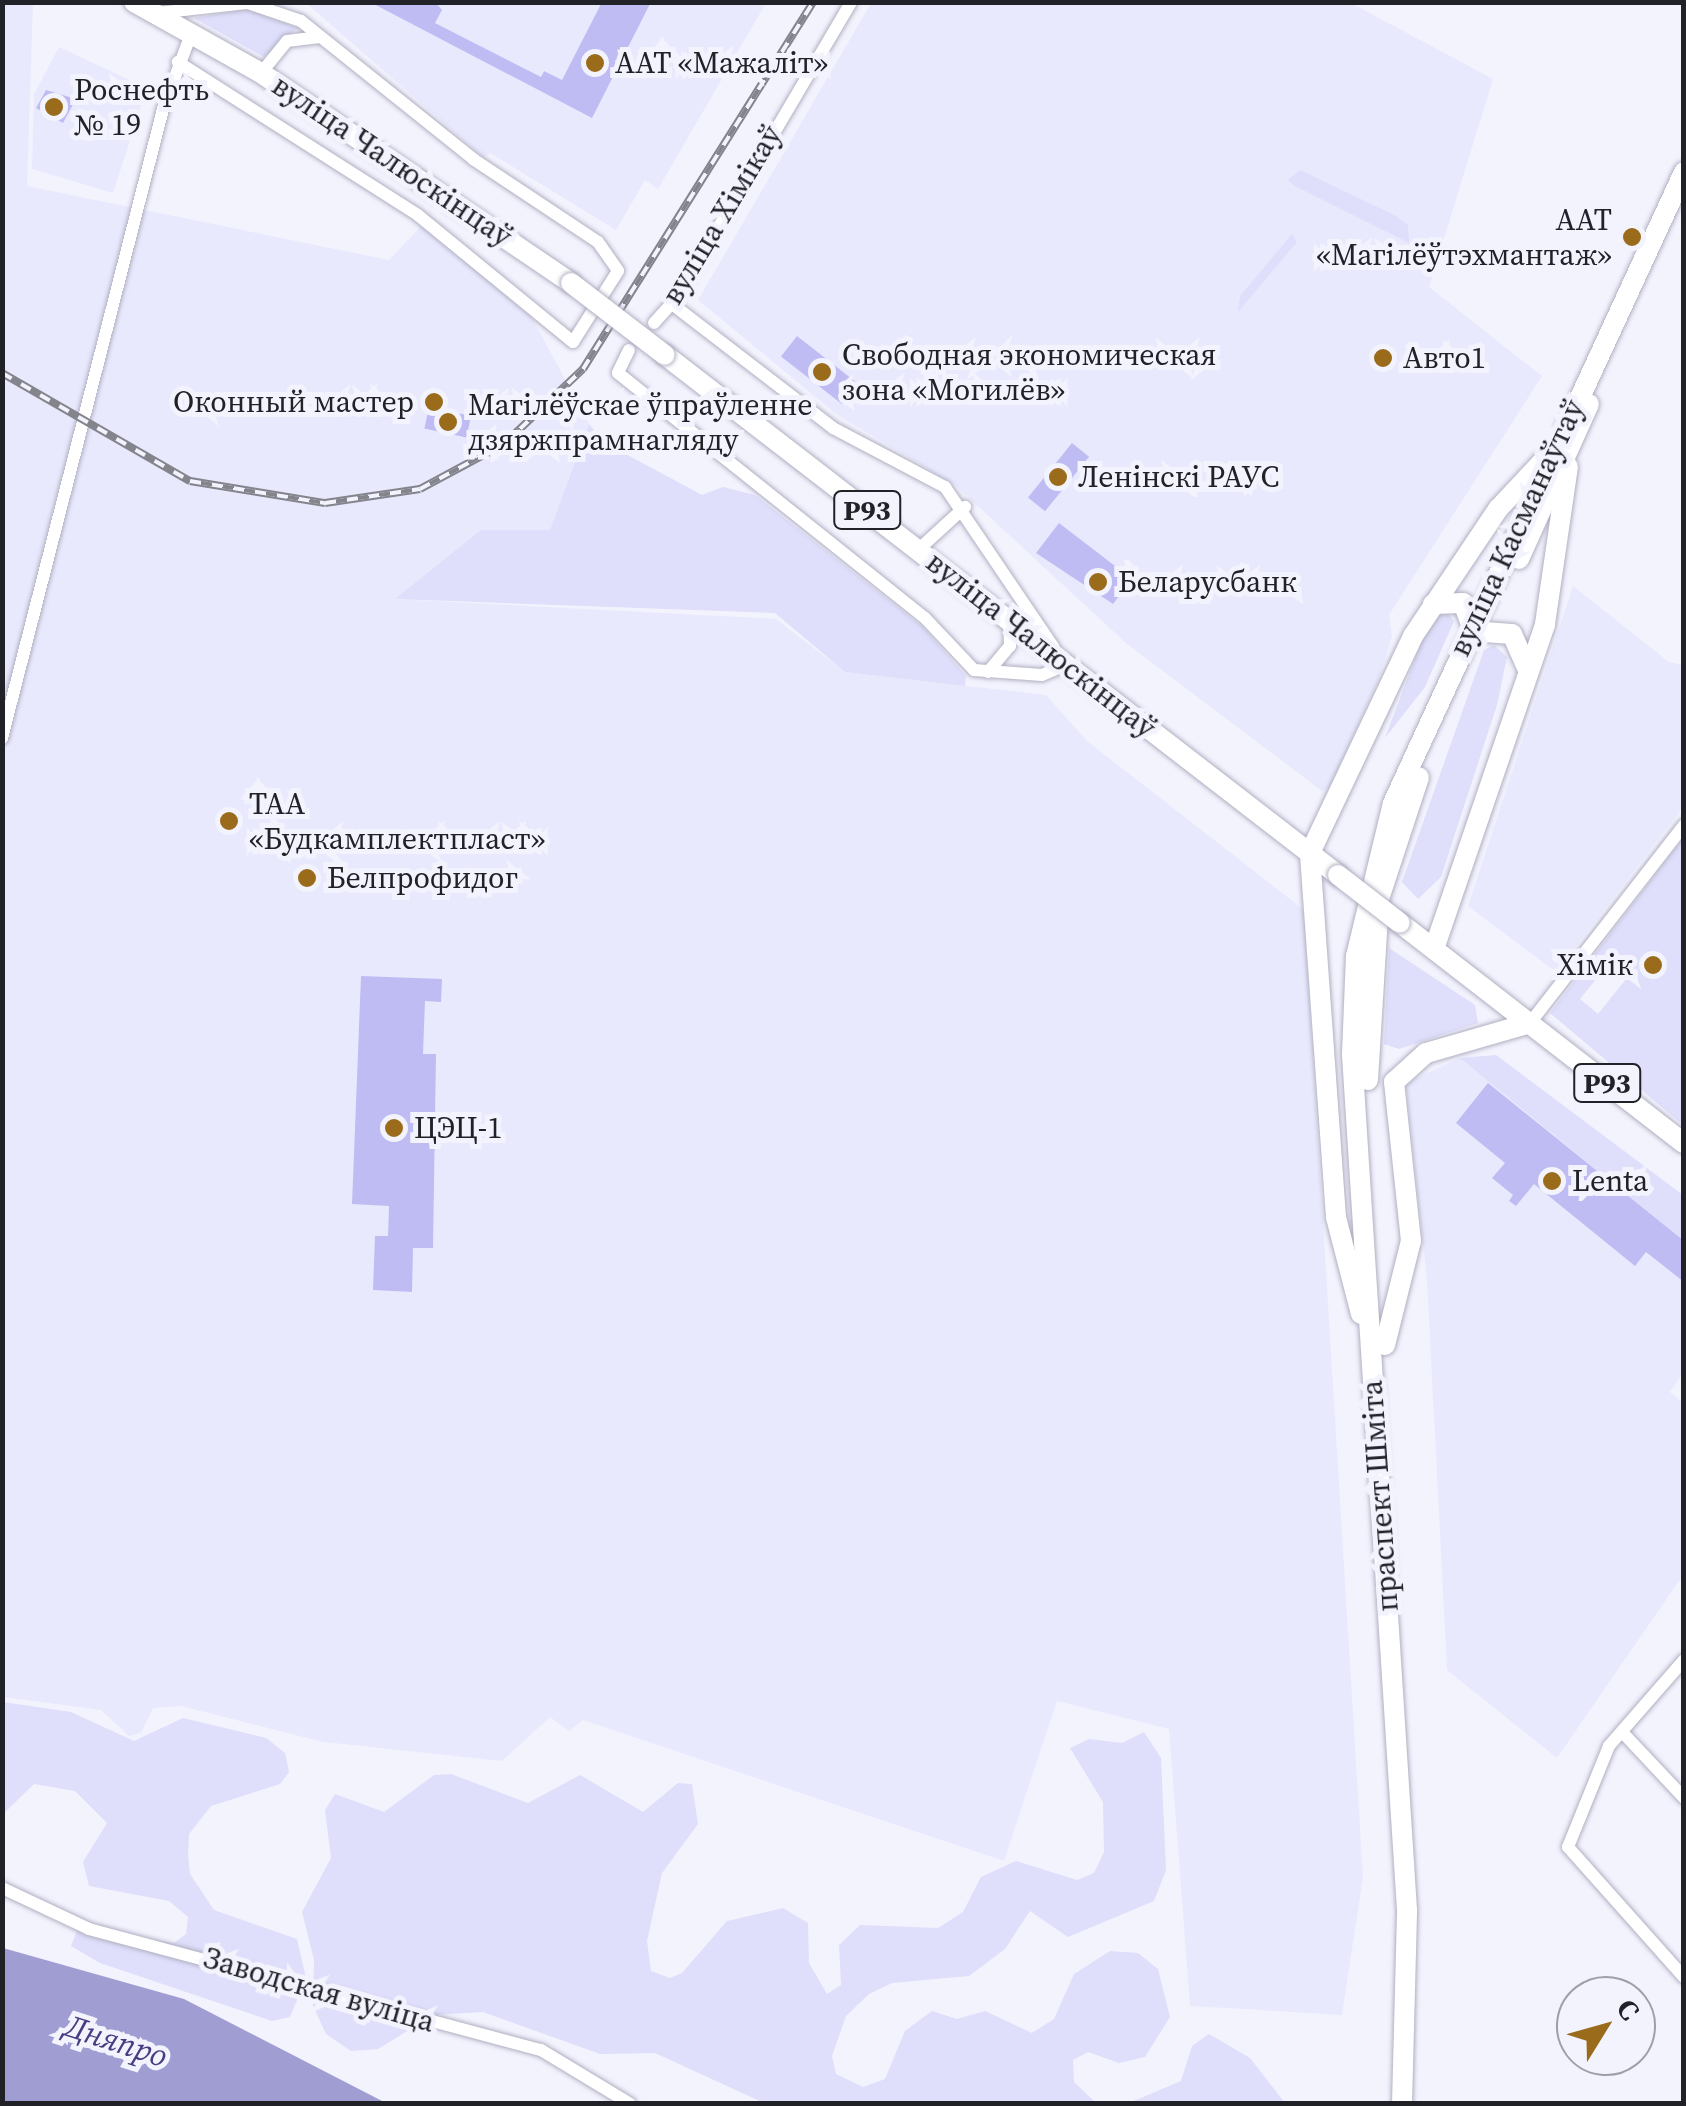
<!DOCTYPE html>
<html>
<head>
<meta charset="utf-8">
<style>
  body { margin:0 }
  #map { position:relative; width:1686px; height:2106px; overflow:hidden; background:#f3f3fe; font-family:"Source Serif 4",serif }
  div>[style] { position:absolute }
  .built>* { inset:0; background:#e9e9fe }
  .green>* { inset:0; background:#dfdefb }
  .water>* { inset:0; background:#a09dd3 }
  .building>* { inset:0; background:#bfbcf4; transform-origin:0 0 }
  .roads { filter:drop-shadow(0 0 2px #afafc1) drop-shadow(0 0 2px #afafc1) }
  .minor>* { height:12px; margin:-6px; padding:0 6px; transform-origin:6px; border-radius:6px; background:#fff }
  .primary>* { height:20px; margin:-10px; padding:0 10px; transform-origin:10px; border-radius:10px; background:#fff }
  .rail>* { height:8px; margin-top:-4px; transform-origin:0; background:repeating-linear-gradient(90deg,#f3f3fe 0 11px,#84848d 0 22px); box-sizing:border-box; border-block:2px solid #84848d }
  .bridges { filter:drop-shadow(0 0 2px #afafc1) drop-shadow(0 0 2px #afafc1) }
  .primary-bridge>* { height:20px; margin:-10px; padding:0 10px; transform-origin:10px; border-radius:10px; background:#fff }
  .dots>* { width:28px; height:28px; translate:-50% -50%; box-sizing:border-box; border:5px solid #f3f3fe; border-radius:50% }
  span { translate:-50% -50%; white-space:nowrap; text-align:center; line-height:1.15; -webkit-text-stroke:10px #f3f3fe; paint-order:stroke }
  .shield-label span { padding:2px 8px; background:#f3f3fe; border:2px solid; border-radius:8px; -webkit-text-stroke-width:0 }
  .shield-label { font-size:28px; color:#212128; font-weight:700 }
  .poi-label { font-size:30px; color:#212128 }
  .left { translate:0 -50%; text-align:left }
  .right { translate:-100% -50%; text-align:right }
  .street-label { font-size:30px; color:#212128 }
  .water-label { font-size:32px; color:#473e81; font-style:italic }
  .frame { position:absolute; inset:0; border:5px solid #212128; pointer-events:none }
  .north { position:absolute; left:1556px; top:1976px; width:100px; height:100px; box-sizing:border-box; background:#f3f3fe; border:2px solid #9f9fa8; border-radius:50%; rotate:53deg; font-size:28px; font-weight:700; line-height:40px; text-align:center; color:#212128 }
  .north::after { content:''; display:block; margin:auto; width:35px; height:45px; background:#996b1b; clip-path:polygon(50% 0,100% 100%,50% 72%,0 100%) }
</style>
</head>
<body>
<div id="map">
  <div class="built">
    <div style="clip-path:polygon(33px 2px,27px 186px,389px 260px,424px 223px,531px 316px,589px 424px,550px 530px,481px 531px,396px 599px,776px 619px,845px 672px,1046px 695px,1087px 741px,1304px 910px,1363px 1877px,1342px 2015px,1190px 2006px,1169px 1729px,1057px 1701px,1004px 1861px,583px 1720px,569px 1731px,550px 1717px,502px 1761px,323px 1742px,181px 1706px,153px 1708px,141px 1733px,129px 1736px,101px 1710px,3px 1697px,2px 3px)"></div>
    <div style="clip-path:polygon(306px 3px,766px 3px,658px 189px,645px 180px,616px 230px,490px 153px,484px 158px)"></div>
    <div style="clip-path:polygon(871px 3px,1351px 3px,1493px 79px,1429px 287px,1542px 376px,1389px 615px,1392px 636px,1379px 679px,1329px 788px,1322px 791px,1127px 644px,955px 485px,836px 414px,698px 300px)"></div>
    <div style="clip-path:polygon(59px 47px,147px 88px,113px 193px,32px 169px,34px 94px)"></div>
    <div style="clip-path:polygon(1573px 586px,1669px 662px,1683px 665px,1684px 806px,1556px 972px,1468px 906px)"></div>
    <div style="clip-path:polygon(1460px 1058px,1683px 1241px,1683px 1373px,1670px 1392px,1683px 1403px,1683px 1575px,1557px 1758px,1447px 1670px,1427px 1280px,1406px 1083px)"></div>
  </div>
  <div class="green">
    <div style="clip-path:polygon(247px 9px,298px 28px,264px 57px,194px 18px)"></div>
    <div style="clip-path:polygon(1300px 170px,1396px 216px,1408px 225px,1409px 243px,1293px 185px,1288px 180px)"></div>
    <div style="clip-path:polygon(1292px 234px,1297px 242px,1238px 312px,1240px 296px)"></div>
    <div style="clip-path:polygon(589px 424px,605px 443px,702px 495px,723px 487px,755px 495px,923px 627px,966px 676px,965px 686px,845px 672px,775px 613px,395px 599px,481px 530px,550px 530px)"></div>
    <div style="clip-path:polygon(1447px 612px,1454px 621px,1425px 687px,1385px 738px,1426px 630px,1435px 614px)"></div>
    <div style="clip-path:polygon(1494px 645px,1507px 657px,1497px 705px,1441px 877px,1418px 899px,1402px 882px,1484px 650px)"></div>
    <div style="clip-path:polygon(evenodd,1683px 838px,1683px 1125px,1550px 1013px,1683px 838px,1613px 958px,1631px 973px,1598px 1014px,1580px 999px,1613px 958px)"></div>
    <div style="clip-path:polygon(1389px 948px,1475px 1005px,1478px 1023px,1399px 1049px,1384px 1044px)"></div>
    <div style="clip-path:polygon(1496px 1055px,1683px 1195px,1683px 1241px,1460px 1058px)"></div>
    <div style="clip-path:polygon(3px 1702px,71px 1712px,134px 1741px,183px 1718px,266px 1738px,285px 1753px,289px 1772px,280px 1784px,211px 1806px,189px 1834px,188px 1855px,190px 1874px,214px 1910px,297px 1939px,306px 1978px,290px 2017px,272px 2021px,100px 1963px,71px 1946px,78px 1928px,174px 1943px,186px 1934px,188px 1917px,169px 1901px,89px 1886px,83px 1862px,107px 1823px,75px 1791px,34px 1784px,3px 1814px)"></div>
    <div style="clip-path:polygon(1144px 1732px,1161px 1758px,1166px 1870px,1154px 1901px,1068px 1937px,1030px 1911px,1005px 1949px,969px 1976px,892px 1983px,869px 1994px,846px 2016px,832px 2056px,836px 2074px,863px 2087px,885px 2079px,905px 2031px,932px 2011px,957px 2019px,985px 2011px,1032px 2033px,1054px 2019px,1074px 1974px,1110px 1951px,1138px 1953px,1158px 1969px,1170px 2017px,1145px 2057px,1119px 2063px,1088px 2052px,1073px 2060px,1074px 2082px,1096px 2103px,764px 2103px,655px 2053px,600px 2054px,483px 2012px,433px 2015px,378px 2049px,351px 2051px,326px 2034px,313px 2006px,314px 1960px,302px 1912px,331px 1858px,325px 1810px,335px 1794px,384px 1812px,434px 1775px,451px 1774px,528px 1803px,580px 1775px,643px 1812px,678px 1783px,692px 1784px,698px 1824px,662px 1873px,647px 1941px,651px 1971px,670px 1978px,682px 1973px,727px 1921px,783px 1908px,808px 1923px,809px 1963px,827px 1994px,841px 1985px,839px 1945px,860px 1925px,938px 1928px,963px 1912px,981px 1877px,1016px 1861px,1077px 1880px,1094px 1873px,1104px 1852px,1103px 1802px,1070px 1748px,1089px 1739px,1122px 1743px)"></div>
    <div style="clip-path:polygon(1209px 2034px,1250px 2058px,1285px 2103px,1129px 2103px,1181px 2081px,1192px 2046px)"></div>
  </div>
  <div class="water">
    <div style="clip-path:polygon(3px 1948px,184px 1999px,386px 2103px,3px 2103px)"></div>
  </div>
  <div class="building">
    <div style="clip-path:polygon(370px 2px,435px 2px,442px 10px,435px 23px,541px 77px,544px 71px,562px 80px,602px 2px,651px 2px,592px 118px)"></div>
    <div style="clip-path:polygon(46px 90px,76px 99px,63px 123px,36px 108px)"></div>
    <div style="left:797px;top:336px;width:78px;height:26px;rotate:38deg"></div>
    <div style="left:429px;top:407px;width:43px;height:22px;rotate:12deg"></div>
    <div style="left:1072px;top:443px;width:22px;height:70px;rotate:39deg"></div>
    <div style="clip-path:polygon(1059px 523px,1132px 579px,1113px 604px,1036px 553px)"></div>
    <div style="clip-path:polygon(361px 976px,442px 979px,441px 1002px,425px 1001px,423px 1054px,436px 1054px,433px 1248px,413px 1248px,412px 1292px,373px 1290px,375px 1236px,388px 1236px,389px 1206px,352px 1204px)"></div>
    <div style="clip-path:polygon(1488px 1083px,1684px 1241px,1684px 1282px,1646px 1252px,1635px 1266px,1534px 1184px,1516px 1206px,1509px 1201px,1513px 1195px,1492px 1178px,1505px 1163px,1456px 1123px)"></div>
  </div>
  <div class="roads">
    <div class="minor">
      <div style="left:157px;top:13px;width:92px;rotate:-6.3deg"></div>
      <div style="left:248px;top:3px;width:56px;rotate:18.8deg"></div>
      <div style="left:301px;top:21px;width:221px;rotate:38.7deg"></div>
      <div style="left:473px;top:159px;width:150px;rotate:33.6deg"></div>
      <div style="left:598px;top:242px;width:35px;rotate:55deg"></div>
      <div style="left:618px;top:271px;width:84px;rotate:122.4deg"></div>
      <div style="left:573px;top:342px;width:200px;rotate:-140.7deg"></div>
      <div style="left:418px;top:215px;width:285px;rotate:-147.5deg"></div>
      <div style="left:261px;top:73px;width:41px;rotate:-50.9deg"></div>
      <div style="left:287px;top:41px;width:33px;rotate:-7deg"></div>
      <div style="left:672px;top:304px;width:203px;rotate:37.6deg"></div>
      <div style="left:833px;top:428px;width:127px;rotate:27.8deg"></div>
      <div style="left:945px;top:487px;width:194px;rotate:55.9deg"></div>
      <div style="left:654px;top:323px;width:36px;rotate:-48deg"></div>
      <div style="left:678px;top:296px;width:341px;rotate:-59.5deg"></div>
      <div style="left:629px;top:350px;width:25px;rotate:116deg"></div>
      <div style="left:618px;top:373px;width:393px;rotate:38.6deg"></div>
      <div style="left:925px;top:618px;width:71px;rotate:46.7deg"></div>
      <div style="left:974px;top:670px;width:68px;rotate:4.2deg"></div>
      <div style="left:1042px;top:675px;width:26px;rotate:-23deg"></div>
      <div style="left:918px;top:550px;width:64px;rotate:-42.5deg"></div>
      <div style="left:988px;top:672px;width:34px;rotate:-50deg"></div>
      <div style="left:1010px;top:646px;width:25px;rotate:-92deg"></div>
      <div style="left:2px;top:738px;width:649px;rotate:-75.64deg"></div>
      <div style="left:163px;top:109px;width:80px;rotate:-69.5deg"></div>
      <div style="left:1530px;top:1023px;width:251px;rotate:-52.1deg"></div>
      <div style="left:1684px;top:1660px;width:114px;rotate:131.1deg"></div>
      <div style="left:1609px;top:1746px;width:109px;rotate:112.1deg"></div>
      <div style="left:1568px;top:1847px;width:174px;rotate:48.3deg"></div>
      <div style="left:1624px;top:1734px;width:88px;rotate:46.8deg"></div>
      <div style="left:2px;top:1888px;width:96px;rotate:25.2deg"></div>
      <div style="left:89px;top:1929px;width:468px;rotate:15deg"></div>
      <div style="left:541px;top:2050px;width:104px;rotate:31.2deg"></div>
    </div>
    <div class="primary">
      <div style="left:134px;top:2px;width:145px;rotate:29.2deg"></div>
      <div style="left:261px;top:73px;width:374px;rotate:34.1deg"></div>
      <div style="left:665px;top:355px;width:850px;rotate:37.69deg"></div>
      <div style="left:1519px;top:559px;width:170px;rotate:-65.7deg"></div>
      <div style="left:1433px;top:604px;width:30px;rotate:-2deg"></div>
      <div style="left:1463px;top:603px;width:25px;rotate:69deg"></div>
      <div style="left:1484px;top:632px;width:28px;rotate:4deg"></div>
      <div style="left:1512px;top:634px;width:39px;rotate:66deg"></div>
      <div style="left:1400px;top:923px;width:359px;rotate:37.8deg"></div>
      <div style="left:1434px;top:949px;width:343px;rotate:-71.1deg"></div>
      <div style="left:1545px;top:624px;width:159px;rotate:-81.7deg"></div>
      <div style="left:1368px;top:1080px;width:181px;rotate:-86.5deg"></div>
      <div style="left:1379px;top:899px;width:128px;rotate:-71.8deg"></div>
      <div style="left:1361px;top:1314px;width:100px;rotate:-104.5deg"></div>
      <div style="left:1336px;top:1217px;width:365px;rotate:-94.1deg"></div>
      <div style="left:1310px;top:853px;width:240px;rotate:-64.6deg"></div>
      <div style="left:1413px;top:636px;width:153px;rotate:-56.2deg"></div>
      <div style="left:1498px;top:509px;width:66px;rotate:-46.8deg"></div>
      <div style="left:1385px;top:1345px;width:107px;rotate:-76deg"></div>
      <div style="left:1411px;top:1241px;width:160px;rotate:-96.1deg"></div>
      <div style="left:1394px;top:1082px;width:43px;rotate:-42.2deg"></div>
      <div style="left:1426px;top:1053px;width:108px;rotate:-16.1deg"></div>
      <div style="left:1402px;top:2104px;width:194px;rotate:-88.5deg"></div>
      <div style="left:1407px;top:1910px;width:858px;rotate:-93.68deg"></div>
      <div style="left:1352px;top:1054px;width:98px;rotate:-87.7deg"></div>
      <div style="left:1356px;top:956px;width:157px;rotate:-76.4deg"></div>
      <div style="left:1393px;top:803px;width:695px;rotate:-65.24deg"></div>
    </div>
  </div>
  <div class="rail">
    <div style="left:2px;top:373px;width:217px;rotate:29.9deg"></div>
    <div style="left:190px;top:481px;width:137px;rotate:9.3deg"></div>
    <div style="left:325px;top:503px;width:96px;rotate:-8.4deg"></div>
    <div style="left:420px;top:489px;width:95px;rotate:-28.2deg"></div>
    <div style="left:504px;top:444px;width:109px;rotate:-43.5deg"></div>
    <div style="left:583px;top:369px;width:433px;rotate:-57.9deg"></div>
  </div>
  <div class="bridges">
    <div class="primary-bridge">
      <div style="left:571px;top:283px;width:118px;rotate:37.5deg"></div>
      <div style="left:1338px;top:875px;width:78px;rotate:37.7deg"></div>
    </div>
  </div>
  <div class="dots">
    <div style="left:595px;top:63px;background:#996b1b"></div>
    <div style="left:54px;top:107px;background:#996b1b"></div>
    <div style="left:1632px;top:237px;background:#996b1b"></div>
    <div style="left:1383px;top:358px;background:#996b1b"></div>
    <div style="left:822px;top:372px;background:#996b1b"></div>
    <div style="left:434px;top:402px;background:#996b1b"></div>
    <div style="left:448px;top:422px;background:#996b1b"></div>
    <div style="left:1058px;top:477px;background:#996b1b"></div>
    <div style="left:1098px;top:582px;background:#996b1b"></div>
    <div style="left:229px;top:821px;background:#996b1b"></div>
    <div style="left:307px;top:878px;background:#996b1b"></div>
    <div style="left:1653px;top:965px;background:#996b1b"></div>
    <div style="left:394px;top:1128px;background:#996b1b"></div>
    <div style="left:1552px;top:1181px;background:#996b1b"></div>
  </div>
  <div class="shield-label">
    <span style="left:867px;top:510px">Р93</span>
    <span style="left:1607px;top:1083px">Р93</span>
  </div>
  <div class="poi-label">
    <span class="left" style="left:615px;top:63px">ААТ «Мажаліт»</span>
    <span class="left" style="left:74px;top:107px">Роснефть<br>№ 19</span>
    <span class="right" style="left:1612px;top:237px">ААТ<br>«Магілёўтэхмантаж»</span>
    <span class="left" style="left:842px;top:372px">Свободная экономическая<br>зона «Могилёв»</span>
    <span class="left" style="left:1403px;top:358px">Авто1</span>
    <span class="right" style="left:414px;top:402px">Оконный мастер</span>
    <span class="left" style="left:468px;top:422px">Магілёўскае ўпраўленне<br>дзяржпрамнагляду</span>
    <span class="left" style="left:1078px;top:477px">Ленінскі РАУС</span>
    <span class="left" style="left:1118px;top:582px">Беларусбанк</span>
    <span class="left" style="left:249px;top:821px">ТАА<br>«Будкамплектпласт»</span>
    <span class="left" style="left:327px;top:878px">Белпрофидог</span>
    <span class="right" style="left:1633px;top:965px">Хімік</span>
    <span class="left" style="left:414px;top:1128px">ЦЭЦ-1</span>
    <span class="left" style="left:1572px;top:1181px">Lenta</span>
  </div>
  <div class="street-label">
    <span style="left:392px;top:161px;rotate:34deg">вуліца Чалюскінцаў</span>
    <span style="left:722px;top:215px;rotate:-59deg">вуліца Хімікаў</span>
    <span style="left:1517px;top:528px;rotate:-65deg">вуліца Касманаўтаў</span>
    <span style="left:1041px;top:645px;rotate:38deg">вуліца Чалюскінцаў</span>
    <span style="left:1380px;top:1496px;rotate:-94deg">праспект Шміта</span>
    <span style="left:319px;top:1990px;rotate:16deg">Заводская вуліца</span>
  </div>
  <div class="water-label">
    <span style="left:116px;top:2041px;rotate:18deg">Дняпро</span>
  </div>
  <div class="frame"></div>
  <div class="north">С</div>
</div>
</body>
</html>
